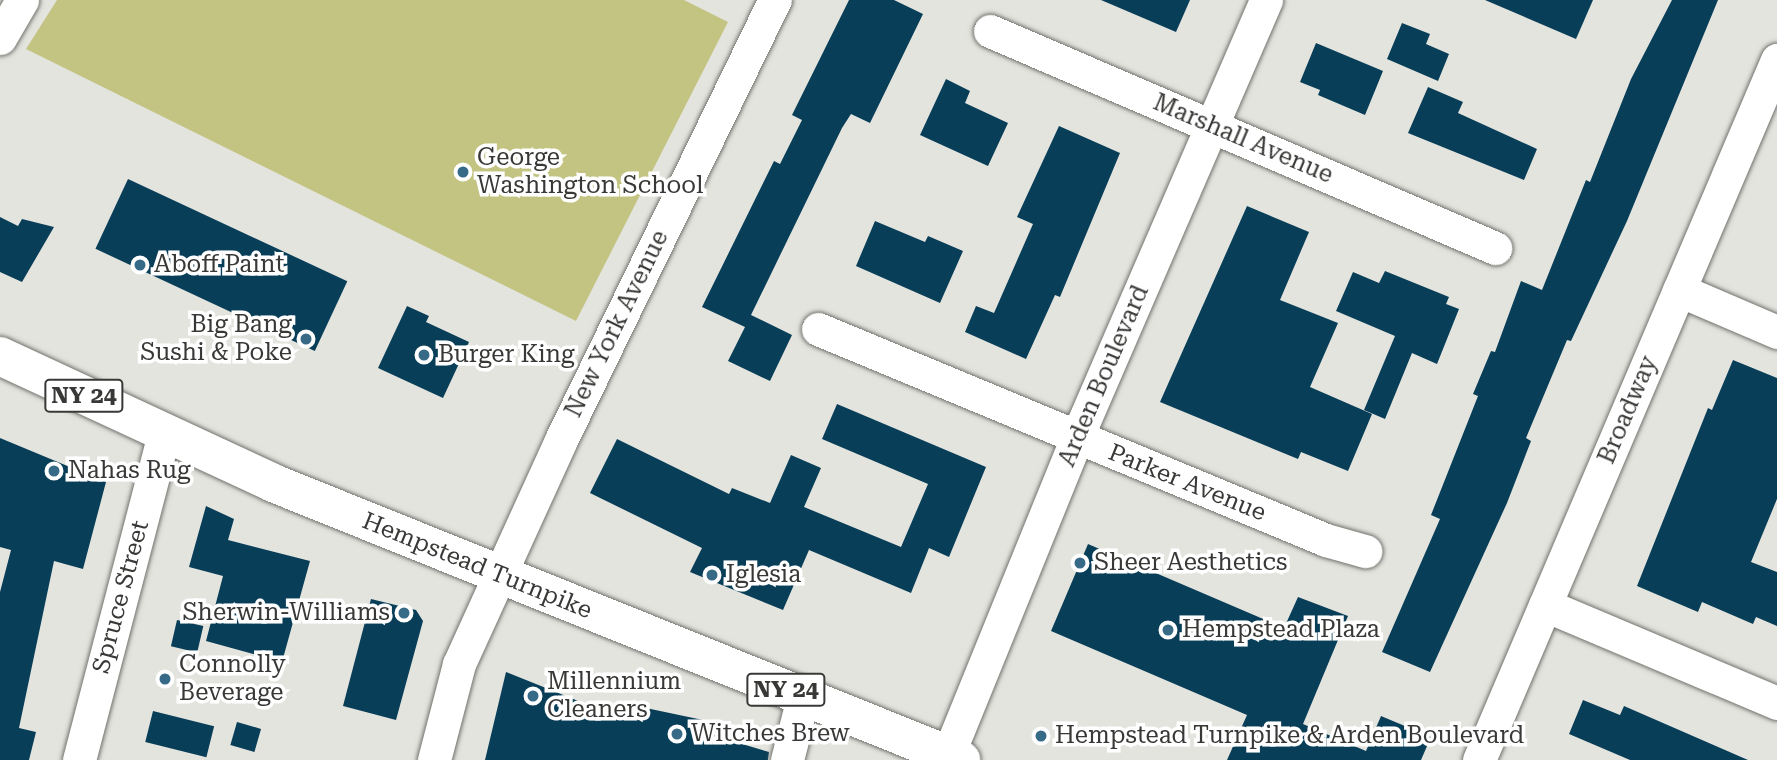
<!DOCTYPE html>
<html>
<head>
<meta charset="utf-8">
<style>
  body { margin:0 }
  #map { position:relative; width:1777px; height:760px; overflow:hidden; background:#e4e4df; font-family:"Roboto Serif",serif }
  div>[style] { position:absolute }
  .green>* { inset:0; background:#c3c382 }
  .building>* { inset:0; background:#083e58; transform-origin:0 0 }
  .roads { filter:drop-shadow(0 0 2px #72726d) drop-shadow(0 0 2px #72726d) }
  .minor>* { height:33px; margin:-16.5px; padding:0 16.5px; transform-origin:16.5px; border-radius:16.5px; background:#fff }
  .primary>* { height:38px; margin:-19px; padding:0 19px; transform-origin:19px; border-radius:19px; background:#fff }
  .dots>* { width:19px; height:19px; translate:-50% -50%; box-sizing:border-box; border:4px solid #fff; border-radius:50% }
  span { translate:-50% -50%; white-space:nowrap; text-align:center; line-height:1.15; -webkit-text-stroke:7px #fff; paint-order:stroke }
  .shield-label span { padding:2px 5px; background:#fff; border:2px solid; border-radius:5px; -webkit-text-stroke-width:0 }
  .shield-label { font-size:23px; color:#383836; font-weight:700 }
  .street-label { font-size:24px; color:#383836 }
  .poi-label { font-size:24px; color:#383836 }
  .left { translate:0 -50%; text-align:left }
  .right { translate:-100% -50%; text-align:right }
</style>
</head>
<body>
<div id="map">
  <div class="green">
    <div style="clip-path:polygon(57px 0,684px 0,728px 22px,576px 321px,26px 49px)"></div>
  </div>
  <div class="building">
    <div style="clip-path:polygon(849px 0,894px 0,923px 14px,870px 123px,851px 114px,842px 128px,751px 315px,792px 335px,770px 381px,728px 361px,745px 327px,702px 307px,774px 161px,780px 164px,802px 120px,792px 115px)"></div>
    <div style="clip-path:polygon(1101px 0,1190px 0,1176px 32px)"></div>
    <div style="clip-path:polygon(1485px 0,1593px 0,1576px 39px)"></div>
    <div style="clip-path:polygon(1672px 0,1718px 0,1627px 221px,1571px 341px,1567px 340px,1526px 438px,1531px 441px,1507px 503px,1430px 672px,1382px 652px,1440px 519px,1431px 515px,1478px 396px,1473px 394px,1491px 351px,1495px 352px,1521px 281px,1542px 290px,1586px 180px,1590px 182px,1631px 79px)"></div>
    <div style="clip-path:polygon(1402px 23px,1430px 34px,1426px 44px,1449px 54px,1438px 81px,1387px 59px)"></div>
    <div style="clip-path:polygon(1316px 43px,1383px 71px,1365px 115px,1318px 95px,1320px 90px,1300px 82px)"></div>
    <div style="clip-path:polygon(946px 79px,970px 91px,965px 103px,1008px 123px,988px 166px,920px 135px)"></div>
    <div style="clip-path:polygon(1428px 87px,1463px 102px,1458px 113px,1537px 149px,1524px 180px,1408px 133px)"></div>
    <div style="clip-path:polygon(1059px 126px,1120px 153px,1060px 297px,1055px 295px,1026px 359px,965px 332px,976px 306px,994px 313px,1033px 224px,1017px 217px)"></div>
    <div style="left:128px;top:179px;width:242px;height:77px;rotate:25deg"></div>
    <div style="clip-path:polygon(1247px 206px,1309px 232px,1280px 300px,1338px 323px,1310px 387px,1372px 414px,1348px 471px,1301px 452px,1298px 459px,1160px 402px)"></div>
    <div style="clip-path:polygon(0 217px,18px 226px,22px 219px,54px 227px,22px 282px,0 272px)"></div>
    <div style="clip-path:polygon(875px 221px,925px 242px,928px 236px,963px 251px,940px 303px,856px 266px)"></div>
    <div style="clip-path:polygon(1385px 271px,1449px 297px,1446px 304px,1459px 309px,1437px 364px,1412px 353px,1385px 419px,1364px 410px,1395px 336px,1336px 311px,1353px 272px,1379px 283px)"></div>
    <div style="clip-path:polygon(407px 306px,429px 316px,426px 322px,469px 342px,443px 398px,378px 368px)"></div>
    <div style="clip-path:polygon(1733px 360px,1777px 378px,1777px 499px,1751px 562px,1777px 572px,1777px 626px,1756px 617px,1753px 624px,1702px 602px,1698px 612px,1637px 586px,1708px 408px,1712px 410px)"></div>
    <div style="clip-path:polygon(837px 404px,986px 467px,949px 557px,929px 548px,911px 593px,809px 550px,783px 610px,690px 572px,702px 548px,590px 493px,617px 439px,729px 494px,732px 488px,770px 503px,791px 455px,821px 468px,804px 507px,901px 547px,928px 484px,822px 439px)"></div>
    <div style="clip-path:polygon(0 438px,106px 482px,83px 569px,54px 561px,19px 728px,36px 732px,29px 760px,0 760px,0 592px,11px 550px,0 547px)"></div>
    <div style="clip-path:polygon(206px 506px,234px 519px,228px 540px,310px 561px,282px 662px,206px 641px,223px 576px,189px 567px)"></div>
    <div style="clip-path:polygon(1088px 544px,1284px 628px,1298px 597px,1348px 616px,1303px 724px,1366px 751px,1381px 716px,1431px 737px,1421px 760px,1227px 760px,1247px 715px,1051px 631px)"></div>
    <div style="clip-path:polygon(371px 599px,416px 610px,423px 621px,396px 720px,343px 706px)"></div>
    <div style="left:177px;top:620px;width:27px;height:27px;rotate:13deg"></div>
    <div style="clip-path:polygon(506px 672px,623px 719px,627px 704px,736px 727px,732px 741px,769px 752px,768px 760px,485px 760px)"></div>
    <div style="clip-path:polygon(1583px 700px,1620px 715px,1624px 706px,1748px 760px,1630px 760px,1569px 734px)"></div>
    <div style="left:153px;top:711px;width:63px;height:32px;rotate:14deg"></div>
    <div style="left:237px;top:722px;width:25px;height:24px;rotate:16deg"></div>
  </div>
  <div class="roads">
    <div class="minor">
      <div style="left:990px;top:31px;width:550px;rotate:23.25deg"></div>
      <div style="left:0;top:38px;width:44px;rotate:-59.9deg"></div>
      <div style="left:1679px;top:290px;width:107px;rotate:23.2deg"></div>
      <div style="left:818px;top:329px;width:550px;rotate:22.56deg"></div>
      <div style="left:1326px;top:540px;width:41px;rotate:15.8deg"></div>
      <div style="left:1545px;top:605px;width:252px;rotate:22.9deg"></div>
      <div style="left:948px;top:755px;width:343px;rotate:-67.9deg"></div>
      <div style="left:1077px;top:437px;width:476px;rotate:-66.6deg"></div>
      <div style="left:79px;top:760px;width:337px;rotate:-75.4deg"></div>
      <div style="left:434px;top:760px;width:99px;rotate:-75.4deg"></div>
      <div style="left:459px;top:664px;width:244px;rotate:-65.5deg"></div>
      <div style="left:560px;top:442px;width:492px;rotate:-64.1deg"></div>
      <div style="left:787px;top:760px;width:65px;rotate:-75.7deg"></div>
      <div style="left:1479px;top:760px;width:761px;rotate:-66.94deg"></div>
    </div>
    <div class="primary">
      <div style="left:0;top:356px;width:301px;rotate:24.9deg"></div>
      <div style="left:273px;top:483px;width:742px;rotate:21.93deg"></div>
    </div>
  </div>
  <div class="dots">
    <div style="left:463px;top:172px;background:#376a87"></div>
    <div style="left:140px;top:265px;background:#376a87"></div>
    <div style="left:306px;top:339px;background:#376a87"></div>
    <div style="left:424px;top:355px;background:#376a87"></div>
    <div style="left:54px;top:471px;background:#376a87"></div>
    <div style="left:1080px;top:563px;background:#376a87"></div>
    <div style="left:712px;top:575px;background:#376a87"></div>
    <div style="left:404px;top:613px;background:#376a87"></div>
    <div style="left:1168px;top:630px;background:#376a87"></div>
    <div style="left:165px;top:679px;background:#376a87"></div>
    <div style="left:533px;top:696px;background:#376a87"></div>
    <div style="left:677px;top:734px;background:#376a87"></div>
    <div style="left:1041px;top:736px;background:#376a87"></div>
  </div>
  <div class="shield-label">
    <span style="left:84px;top:396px">NY 24</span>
    <span style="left:786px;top:690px">NY 24</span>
  </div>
  <div class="street-label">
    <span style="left:1243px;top:139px;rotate:23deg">Marshall Avenue</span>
    <span style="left:617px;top:324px;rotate:-64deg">New York Avenue</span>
    <span style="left:1104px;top:376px;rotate:-67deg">Arden Boulevard</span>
    <span style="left:1628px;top:410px;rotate:-67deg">Broadway</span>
    <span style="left:1187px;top:483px;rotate:22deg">Parker Avenue</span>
    <span style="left:477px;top:566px;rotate:22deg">Hempstead Turnpike</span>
    <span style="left:121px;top:597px;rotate:-75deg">Spruce Street</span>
  </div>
  <div class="poi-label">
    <span class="left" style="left:477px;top:172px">George<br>Washington School</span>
    <span class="left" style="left:154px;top:265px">Aboff Paint</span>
    <span class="right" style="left:292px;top:339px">Big Bang<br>Sushi &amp; Poke</span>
    <span class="left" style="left:438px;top:355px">Burger King</span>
    <span class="left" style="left:68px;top:471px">Nahas Rug</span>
    <span class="left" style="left:1094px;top:563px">Sheer Aesthetics</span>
    <span class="left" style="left:726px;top:575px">Iglesia</span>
    <span class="right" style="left:390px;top:613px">Sherwin-Williams</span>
    <span class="left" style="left:1182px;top:630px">Hempstead Plaza</span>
    <span class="left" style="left:179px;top:679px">Connolly<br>Beverage</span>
    <span class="left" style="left:547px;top:696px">Millennium<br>Cleaners</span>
    <span class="left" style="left:691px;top:734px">Witches Brew</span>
    <span class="left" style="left:1055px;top:736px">Hempstead Turnpike &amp; Arden Boulevard</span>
  </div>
</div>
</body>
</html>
